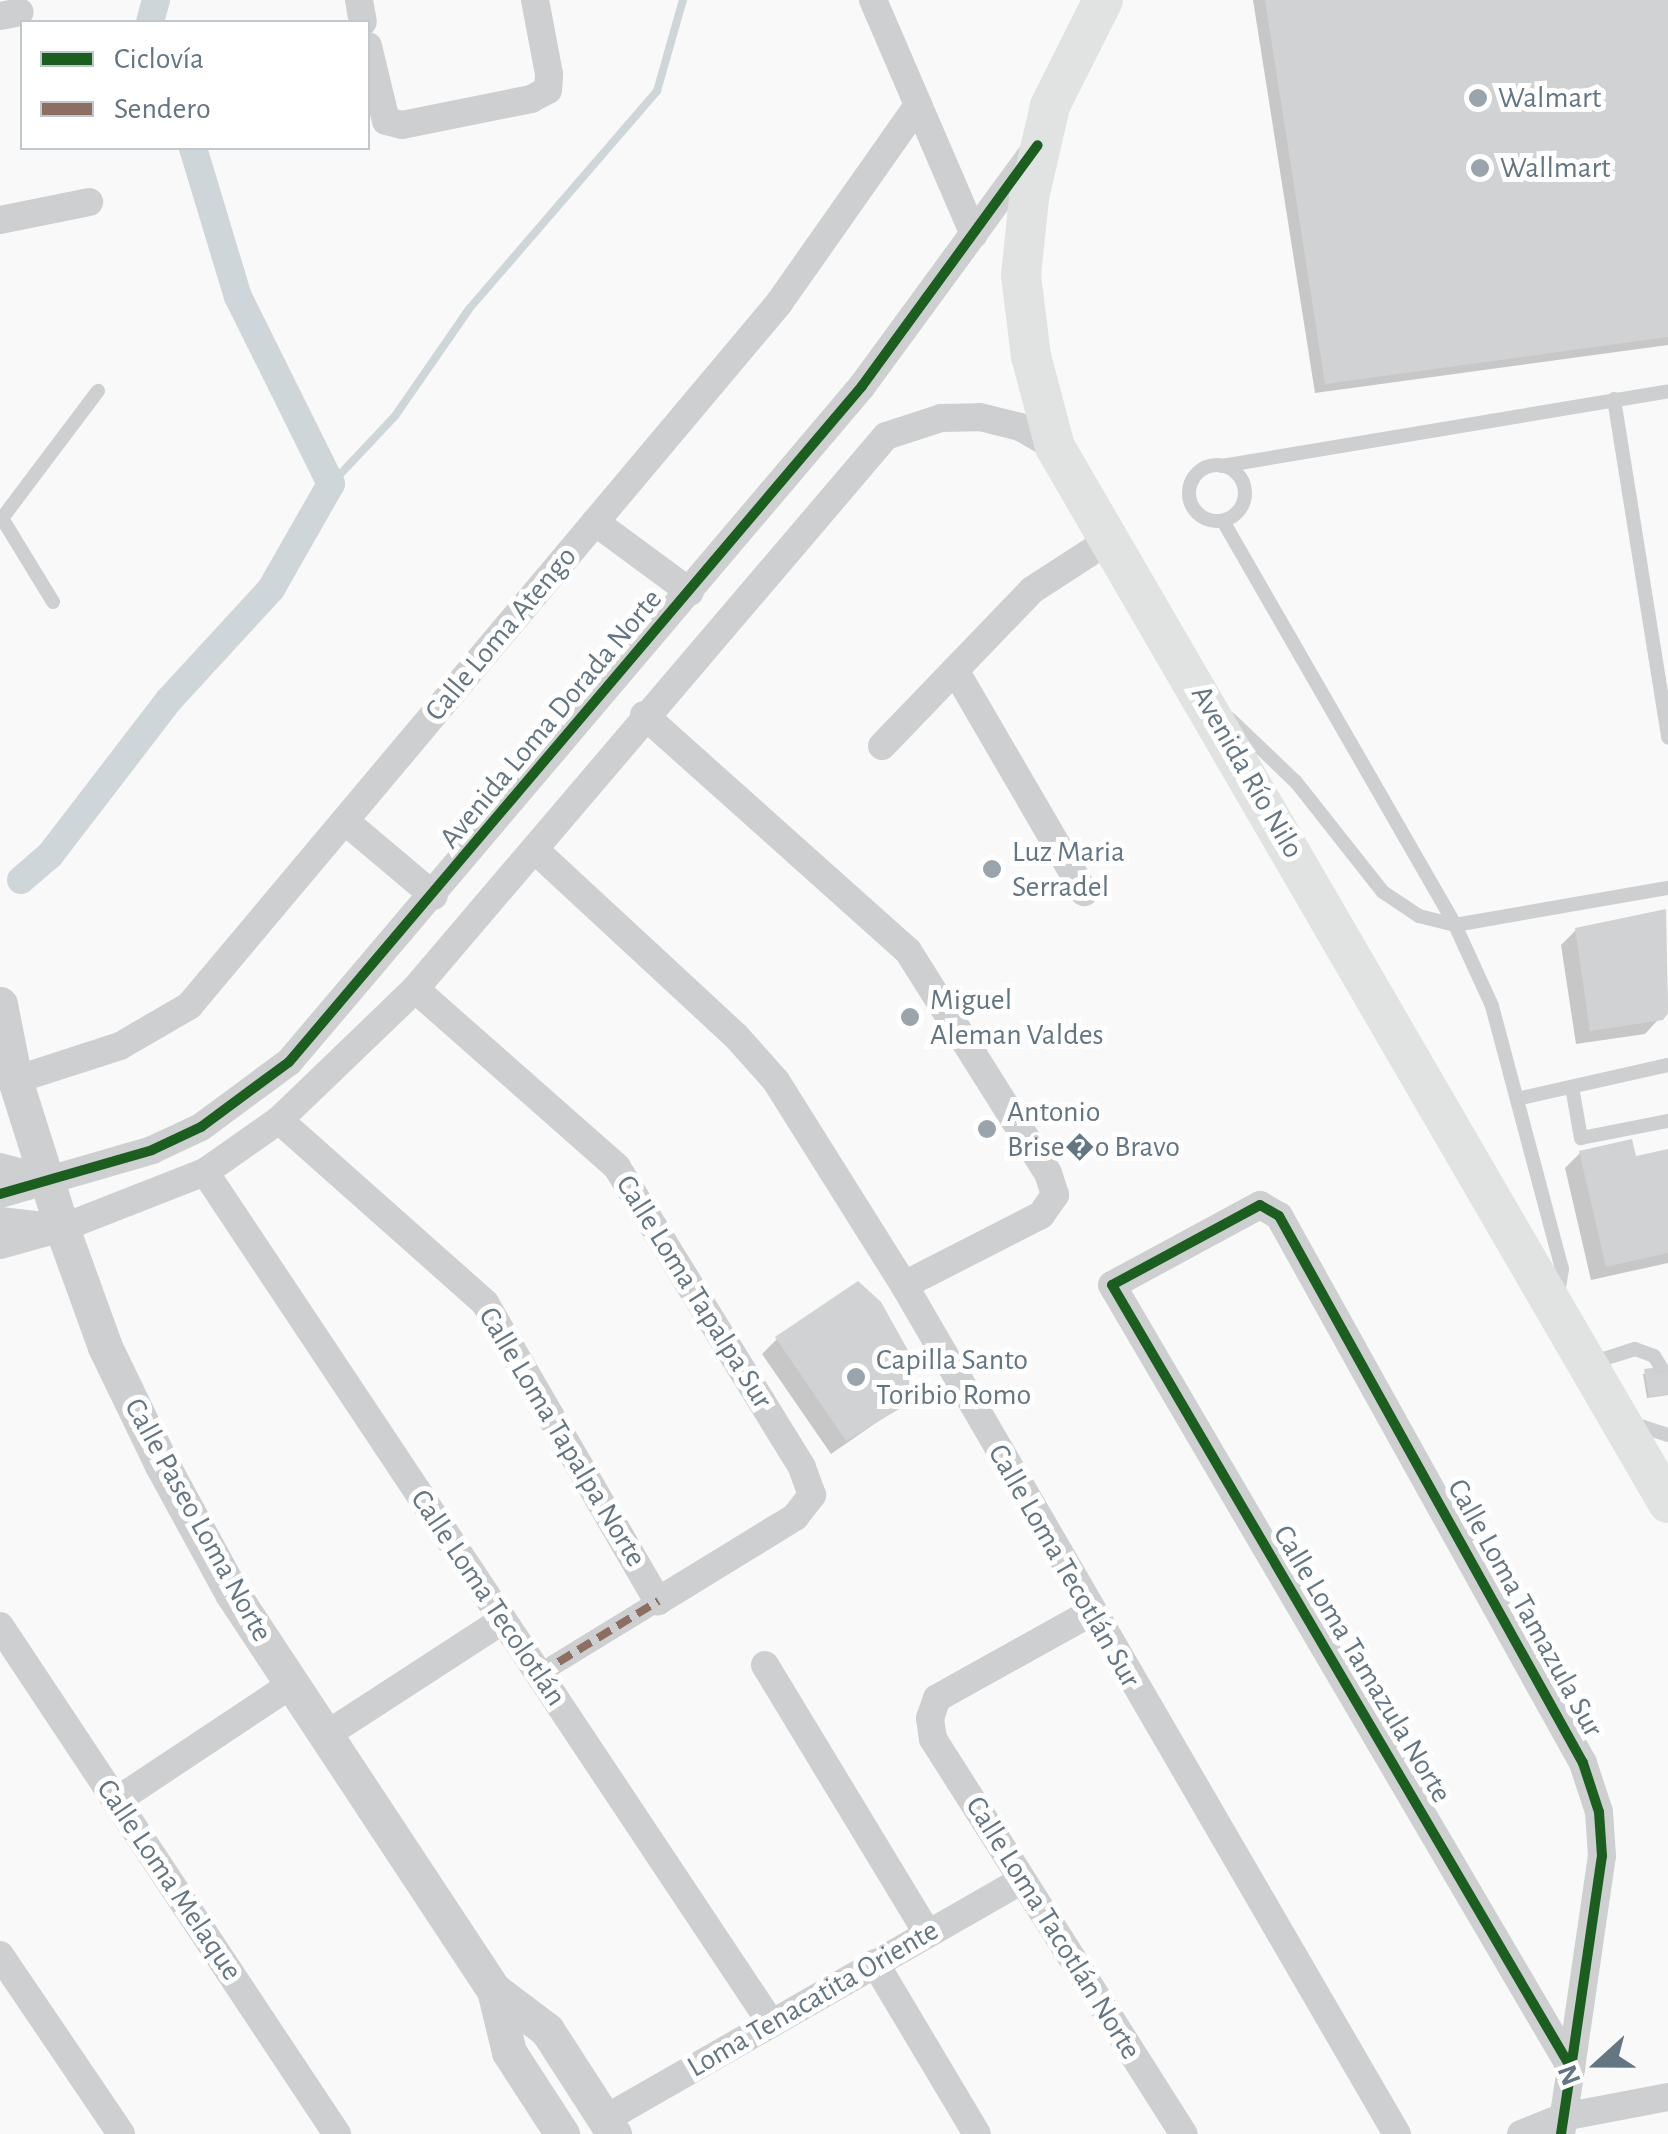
<!DOCTYPE html>
<html>
<head>
<meta charset="utf-8">
<style>
  body { margin:0 }
  #map { position:relative; width:1668px; height:2134px; overflow:hidden; background:#f9f9f9; font-family:"Alegreya Sans",sans-serif }
  div>[style] { position:absolute }
  .shadow>* { inset:0; background:#0003 }
  .stream>* { height:8px; margin:-4px; padding:0 4px; transform-origin:4px; border-radius:4px; background:#ced6d9 }
  .canal>* { height:28px; margin:-14px; padding:0 14px; transform-origin:14px; border-radius:14px; background:#ced6d9 }
  .building>* { inset:0; background:#d0d2d3 }
  .service>* { height:14px; margin:-7px; padding:0 7px; transform-origin:7px; border-radius:7px; background:#cecfd0 }
  .service>.ring { margin:-7px; padding:0; box-sizing:content-box; background:none; border:14px solid #cecfd0; border-radius:50% }
  .pedestrian>* { height:20px; margin:-10px; padding:0 10px; transform-origin:10px; border-radius:10px; background:#cecfd0 }
  .minor>* { height:28px; margin:-14px; padding:0 14px; transform-origin:14px; border-radius:14px; background:#cecfd0 }
  .tertiary>* { height:35px; margin:-17.5px; padding:0 17.5px; transform-origin:17.5px; border-radius:17.5px; background:#cecfd0 }
  .secondary>* { height:40px; margin:-20px; padding:0 20px; transform-origin:20px; border-radius:20px; background:#e1e2e2 }
  .quiet>* { height:8px; margin-top:-4px; transform-origin:0; background:repeating-linear-gradient(90deg,#8d6e63 0 15px,transparent 0 23px) }
  .cycleway>* { height:10px; margin:-5px; padding:0 5px; transform-origin:5px; border-radius:5px; background:#1b5e20 }
  .dots>* { width:28px; height:28px; translate:-50% -50%; box-sizing:border-box; border:5px solid #fff; border-radius:50% }
  span { translate:-50% -50%; white-space:nowrap; text-align:center; line-height:1.15; -webkit-text-stroke:10px #fff; paint-order:stroke }
  .poi-label { font-size:30px; color:#657683 }
  .left { translate:0 -50%; text-align:left }
  .street-label { font-size:30px; color:#657683 }
  .legend { position:absolute; left:20px; top:20px; width:350px; height:130px; box-sizing:border-box; background:#fff; border:2px solid #c1c8cd; margin:0; padding:12px 18px; list-style:none; font-size:30px; color:#657683 }
  .legend li { display:flex; align-items:center; gap:20px; height:50px }
  .legend b { width:50px; border:2px solid #c1c8cd }
  .north { position:absolute; left:1548px; top:2014px; width:100px; height:100px; -webkit-text-stroke:8px #fff; paint-order:stroke; rotate:249deg; font-size:28px; font-weight:700; line-height:40px; text-align:center; color:#657683 }
  .north::after { content:''; display:block; margin:auto; width:35px; height:45px; background:#657683; clip-path:polygon(50% 0,100% 100%,50% 72%,0 100%) }
</style>
</head>
<body>
<div id="map">
  <div class="shadow">
    <div style="clip-path:polygon(1253px 0,1668px 0,1668px 345px,1315px 393px)"></div>
    <div style="clip-path:polygon(1664px 912px,1668px 1009px,1645px 1034px,1576px 1044px,1561px 945px,1576px 930px)"></div>
    <div style="clip-path:polygon(1668px 1152px,1668px 1263px,1591px 1280px,1565px 1168px,1580px 1153px,1634px 1159px)"></div>
    <div style="clip-path:polygon(777px 1339px,906px 1402px,831px 1454px,762px 1354px)"></div>
    <div style="clip-path:polygon(1668px 1368px,1668px 1395px,1647px 1398px,1643px 1374px)"></div>
  </div>
  <div class="stream">
    <div style="left:331px;top:484px;width:93px;rotate:-46.7deg"></div>
    <div style="left:395px;top:416px;width:130px;rotate:-55.3deg"></div>
    <div style="left:469px;top:309px;width:288px;rotate:-49.2deg"></div>
    <div style="left:657px;top:91px;width:95px;rotate:-74.1deg"></div>
  </div>
  <div class="canal">
    <div style="left:150px;top:22px;width:23px;rotate:-75deg"></div>
    <div style="left:21px;top:880px;width:38px;rotate:-41deg"></div>
    <div style="left:50px;top:855px;width:195px;rotate:-52.5deg"></div>
    <div style="left:169px;top:700px;width:151px;rotate:-47.4deg"></div>
    <div style="left:271px;top:589px;width:121px;rotate:-60.3deg"></div>
    <div style="left:331px;top:484px;width:209px;rotate:-116.4deg"></div>
    <div style="left:238px;top:297px;width:156px;rotate:-106.8deg"></div>
  </div>
  <div class="building">
    <div style="clip-path:polygon(1265px 0,1668px 0,1668px 337px,1325px 384px)"></div>
    <div style="clip-path:polygon(1666px 909px,1668px 1013px,1663px 1020px,1590px 1031px,1575px 928px)"></div>
    <div style="clip-path:polygon(1632px 1139px,1636px 1156px,1668px 1149px,1668px 1253px,1606px 1267px,1579px 1151px)"></div>
    <div style="clip-path:polygon(858px 1281px,881px 1302px,909px 1352px,909px 1403px,846px 1441px,775px 1337px)"></div>
    <div style="clip-path:polygon(1668px 1366px,1668px 1394px,1649px 1397px,1644px 1369px)"></div>
  </div>
  <div class="service">
    <div style="left:1614px;top:399px;width:343px;rotate:80.9deg"></div>
    <div class="ring" style="left:1189px;top:465px;width:42px;height:42px"></div>
    <div style="left:1222px;top:466px;width:452px;rotate:-9.5deg"></div>
    <div style="left:3px;top:520px;width:96px;rotate:58.6deg"></div>
    <div style="left:0;top:521px;width:163px;rotate:-53deg"></div>
    <div style="left:1223px;top:521px;width:466px;rotate:60.1deg"></div>
    <div style="left:1455px;top:925px;width:216px;rotate:-9.9deg"></div>
    <div style="left:1230px;top:719px;width:91px;rotate:43.7deg"></div>
    <div style="left:1296px;top:782px;width:140px;rotate:51.7deg"></div>
    <div style="left:1383px;top:892px;width:43px;rotate:33.7deg"></div>
    <div style="left:1419px;top:916px;width:37px;rotate:14deg"></div>
    <div style="left:1455px;top:925px;width:89px;rotate:65.4deg"></div>
    <div style="left:1492px;top:1006px;width:272px;rotate:75.1deg"></div>
    <div style="left:1562px;top:1269px;width:25px;rotate:99deg"></div>
    <div style="left:1572px;top:1087px;width:52px;rotate:80deg"></div>
    <div style="left:1581px;top:1138px;width:89px;rotate:-11.1deg"></div>
    <div style="left:1517px;top:1099px;width:155px;rotate:-12.7deg"></div>
    <div style="left:1591px;top:1363px;width:46px;rotate:-17.7deg"></div>
    <div style="left:1635px;top:1349px;width:20px;rotate:20deg"></div>
    <div style="left:1654px;top:1356px;width:13px;rotate:58deg"></div>
    <div style="left:1631px;top:1423px;width:39px;rotate:18deg"></div>
  </div>
  <div class="pedestrian">
    <div style="left:539px;top:1674px;width:140px;rotate:-31.5deg"></div>
  </div>
  <div class="minor">
    <div style="left:359px;top:0;width:22px;rotate:80deg"></div>
    <div style="left:873px;top:0;width:255px;rotate:66.7deg"></div>
    <div style="left:0;top:16px;width:20px;rotate:-11deg"></div>
    <div style="left:368px;top:46px;width:77px;rotate:76.5deg"></div>
    <div style="left:386px;top:121px;width:16px;rotate:14deg"></div>
    <div style="left:402px;top:125px;width:132px;rotate:-11.4deg"></div>
    <div style="left:531px;top:99px;width:19px;rotate:-28deg"></div>
    <div style="left:548px;top:90px;width:16px;rotate:-86deg"></div>
    <div style="left:549px;top:74px;width:75px;rotate:-100.7deg"></div>
    <div style="left:0;top:220px;width:91px;rotate:-11.4deg"></div>
    <div style="left:595px;top:522px;width:118px;rotate:36.4deg"></div>
    <div style="left:955px;top:670px;width:257px;rotate:59.8deg"></div>
    <div style="left:644px;top:715px;width:354px;rotate:41.8deg"></div>
    <div style="left:908px;top:951px;width:262px;rotate:57.8deg"></div>
    <div style="left:1048px;top:1173px;width:23px;rotate:72deg"></div>
    <div style="left:1055px;top:1195px;width:24px;rotate:125deg"></div>
    <div style="left:1041px;top:1215px;width:154px;rotate:152.9deg"></div>
    <div style="left:882px;top:746px;width:216px;rotate:-46.1deg"></div>
    <div style="left:1032px;top:590px;width:92px;rotate:-33deg"></div>
    <div style="left:345px;top:821px;width:116px;rotate:40.1deg"></div>
    <div style="left:535px;top:850px;width:274px;rotate:42.8deg"></div>
    <div style="left:736px;top:1036px;width:60px;rotate:48.4deg"></div>
    <div style="left:776px;top:1081px;width:241px;rotate:57.9deg"></div>
    <div style="left:904px;top:1285px;width:982px;rotate:59.86deg"></div>
    <div style="left:15px;top:1080px;width:110px;rotate:-17.9deg"></div>
    <div style="left:120px;top:1046px;width:80px;rotate:-30.1deg"></div>
    <div style="left:189px;top:1006px;width:918px;rotate:-49.99deg"></div>
    <div style="left:779px;top:303px;width:242px;rotate:-54.9deg"></div>
    <div style="left:279px;top:1120px;width:276px;rotate:41.6deg"></div>
    <div style="left:485px;top:1303px;width:345px;rotate:59.9deg"></div>
    <div style="left:658px;top:1601px;width:161px;rotate:-31.5deg"></div>
    <div style="left:795px;top:1517px;width:28px;rotate:-52deg"></div>
    <div style="left:812px;top:1495px;width:30px;rotate:-110deg"></div>
    <div style="left:802px;top:1467px;width:352px;rotate:-121.7deg"></div>
    <div style="left:617px;top:1167px;width:269px;rotate:-138.6deg"></div>
    <div style="left:0;top:1167px;width:47px;rotate:14.9deg"></div>
    <div style="left:205px;top:1172px;width:1022px;rotate:56.37deg"></div>
    <div style="left:0;top:1194px;width:158px;rotate:-16.1deg"></div>
    <div style="left:152px;top:1150px;width:54px;rotate:-25.1deg"></div>
    <div style="left:201px;top:1127px;width:109px;rotate:-36.5deg"></div>
    <div style="left:289px;top:1062px;width:886px;rotate:-49.71deg"></div>
    <div style="left:862px;top:386px;width:291px;rotate:-53.8deg"></div>
    <div style="left:0;top:1221px;width:53px;rotate:6.5deg"></div>
    <div style="left:0;top:1245px;width:64px;rotate:-15.3deg"></div>
    <div style="left:62px;top:1228px;width:154px;rotate:-21.4deg"></div>
    <div style="left:205px;top:1172px;width:90px;rotate:-35.1deg"></div>
    <div style="left:279px;top:1120px;width:189px;rotate:-43.9deg"></div>
    <div style="left:415px;top:989px;width:726px;rotate:-49.58deg"></div>
    <div style="left:886px;top:436px;width:58px;rotate:-18.1deg"></div>
    <div style="left:941px;top:418px;width:39px;rotate:-1deg"></div>
    <div style="left:980px;top:417px;width:41px;rotate:14deg"></div>
    <div style="left:1020px;top:427px;width:40px;rotate:29.7deg"></div>
    <div style="left:1090px;top:1613px;width:175px;rotate:150.9deg"></div>
    <div style="left:937px;top:1698px;width:21px;rotate:109deg"></div>
    <div style="left:930px;top:1718px;width:21px;rotate:82deg"></div>
    <div style="left:933px;top:1739px;width:468px;rotate:57.6deg"></div>
    <div style="left:0;top:1626px;width:610px;rotate:56.44deg"></div>
    <div style="left:765px;top:1665px;width:313px;rotate:58.8deg"></div>
    <div style="left:326px;top:1735px;width:211px;rotate:-33deg"></div>
    <div style="left:116px;top:1801px;width:211px;rotate:-33.6deg"></div>
    <div style="left:0;top:1955px;width:216px;rotate:55.9deg"></div>
    <div style="left:875px;top:1963px;width:199px;rotate:59.2deg"></div>
    <div style="left:605px;top:2119px;width:479px;rotate:-29.8deg"></div>
    <div style="left:1521px;top:2134px;width:45px;rotate:-22deg"></div>
    <div style="left:1563px;top:2117px;width:107px;rotate:-10.8deg"></div>
    <div style="left:1561px;top:2134px;width:67px;rotate:-81.4deg"></div>
    <div style="left:1571px;top:2068px;width:214px;rotate:-81.7deg"></div>
    <div style="left:1602px;top:1856px;width:44px;rotate:-93.9deg"></div>
    <div style="left:1599px;top:1812px;width:52px;rotate:-108.1deg"></div>
    <div style="left:1583px;top:1763px;width:626px;rotate:-119.06deg"></div>
    <div style="left:1279px;top:1216px;width:22px;rotate:-150deg"></div>
    <div style="left:1260px;top:1205px;width:168px;rotate:151.6deg"></div>
    <div style="left:1112px;top:1285px;width:908px;rotate:59.62deg"></div>
  </div>
  <div class="tertiary">
    <div style="left:0;top:1004px;width:77px;rotate:78.8deg"></div>
    <div style="left:15px;top:1080px;width:155px;rotate:72.4deg"></div>
    <div style="left:62px;top:1228px;width:127px;rotate:70.1deg"></div>
    <div style="left:105px;top:1347px;width:129px;rotate:64.2deg"></div>
    <div style="left:161px;top:1463px;width:148px;rotate:61.4deg"></div>
    <div style="left:232px;top:1593px;width:476px;rotate:56.6deg"></div>
    <div style="left:494px;top:1990px;width:64px;rotate:76.4deg"></div>
    <div style="left:509px;top:2052px;width:98px;rotate:57.1deg"></div>
    <div style="left:494px;top:1990px;width:66px;rotate:37deg"></div>
    <div style="left:547px;top:2030px;width:124px;rotate:57.2deg"></div>
  </div>
  <div class="secondary">
    <div style="left:1103px;top:0;width:119px;rotate:116.6deg"></div>
    <div style="left:1050px;top:106px;width:94px;rotate:102.9deg"></div>
    <div style="left:1029px;top:198px;width:77px;rotate:95.9deg"></div>
    <div style="left:1021px;top:275px;width:82px;rotate:83deg"></div>
    <div style="left:1031px;top:356px;width:94px;rotate:75.2deg"></div>
    <div style="left:1055px;top:447px;width:1221px;rotate:59.87deg"></div>
  </div>
  <div class="quiet">
    <div style="left:539px;top:1674px;width:140px;rotate:-31.5deg"></div>
  </div>
  <div class="cycleway">
    <div style="left:0;top:1194px;width:158px;rotate:-16.1deg"></div>
    <div style="left:152px;top:1150px;width:54px;rotate:-25.1deg"></div>
    <div style="left:201px;top:1127px;width:109px;rotate:-36.5deg"></div>
    <div style="left:289px;top:1062px;width:886px;rotate:-49.71deg"></div>
    <div style="left:862px;top:386px;width:298px;rotate:-53.9deg"></div>
    <div style="left:1561px;top:2134px;width:67px;rotate:-81.4deg"></div>
    <div style="left:1571px;top:2068px;width:214px;rotate:-81.7deg"></div>
    <div style="left:1602px;top:1856px;width:44px;rotate:-93.9deg"></div>
    <div style="left:1599px;top:1812px;width:52px;rotate:-108.1deg"></div>
    <div style="left:1583px;top:1763px;width:626px;rotate:-119.06deg"></div>
    <div style="left:1279px;top:1216px;width:22px;rotate:-150deg"></div>
    <div style="left:1260px;top:1205px;width:168px;rotate:151.6deg"></div>
    <div style="left:1112px;top:1285px;width:908px;rotate:59.62deg"></div>
  </div>
  <div class="dots">
    <div style="left:1478px;top:98px;background:#99a4ac"></div>
    <div style="left:1480px;top:168px;background:#99a4ac"></div>
    <div style="left:992px;top:869px;background:#99a4ac"></div>
    <div style="left:910px;top:1017px;background:#99a4ac"></div>
    <div style="left:987px;top:1129px;background:#99a4ac"></div>
    <div style="left:856px;top:1377px;background:#99a4ac"></div>
  </div>
  <div class="poi-label">
    <span class="left" style="left:1498px;top:98px">Walmart</span>
    <span class="left" style="left:1500px;top:168px">Wallmart</span>
    <span class="left" style="left:1012px;top:869px">Luz Maria<br>Serradel</span>
    <span class="left" style="left:930px;top:1017px">Miguel<br>Aleman Valdes</span>
    <span class="left" style="left:1007px;top:1129px">Antonio<br>Brise�o Bravo</span>
    <span class="left" style="left:876px;top:1377px">Capilla Santo<br>Toribio Romo</span>
  </div>
  <div class="street-label">
    <span style="left:501px;top:634px;rotate:-50deg">Calle Loma Atengo</span>
    <span style="left:551px;top:719px;rotate:-50deg">Avenida Loma Dorada Norte</span>
    <span style="left:1247px;top:772px;rotate:60deg">Avenida Río Nilo</span>
    <span style="left:694px;top:1292px;rotate:58deg">Calle Loma Tapalpa Sur</span>
    <span style="left:562px;top:1437px;rotate:59deg">Calle Loma Tapalpa Norte</span>
    <span style="left:198px;top:1520px;rotate:61deg">Calle Paseo Loma Norte</span>
    <span style="left:1064px;top:1566px;rotate:60deg">Calle Loma Tecotlán Sur</span>
    <span style="left:488px;top:1598px;rotate:56deg">Calle Loma Tecolotlán</span>
    <span style="left:1525px;top:1608px;rotate:61deg">Calle Loma Tamazula Sur</span>
    <span style="left:1362px;top:1664px;rotate:59deg">Calle Loma Tamazula Norte</span>
    <span style="left:169px;top:1880px;rotate:56deg">Calle Loma Melaque</span>
    <span style="left:1053px;top:1928px;rotate:58deg">Calle Loma Tacotlán Norte</span>
    <span style="left:813px;top:1999px;rotate:-30deg">Loma Tenacatita Oriente</span>
  </div>
  <ul class="legend">
  <li><b style="height:12px;background:#1b5e20"></b>Ciclovía</li>
  <li><b style="height:12px;background:#8d6e63"></b>Sendero</li>
  </ul>
  <div class="north">N</div>
</div>
</body>
</html>
